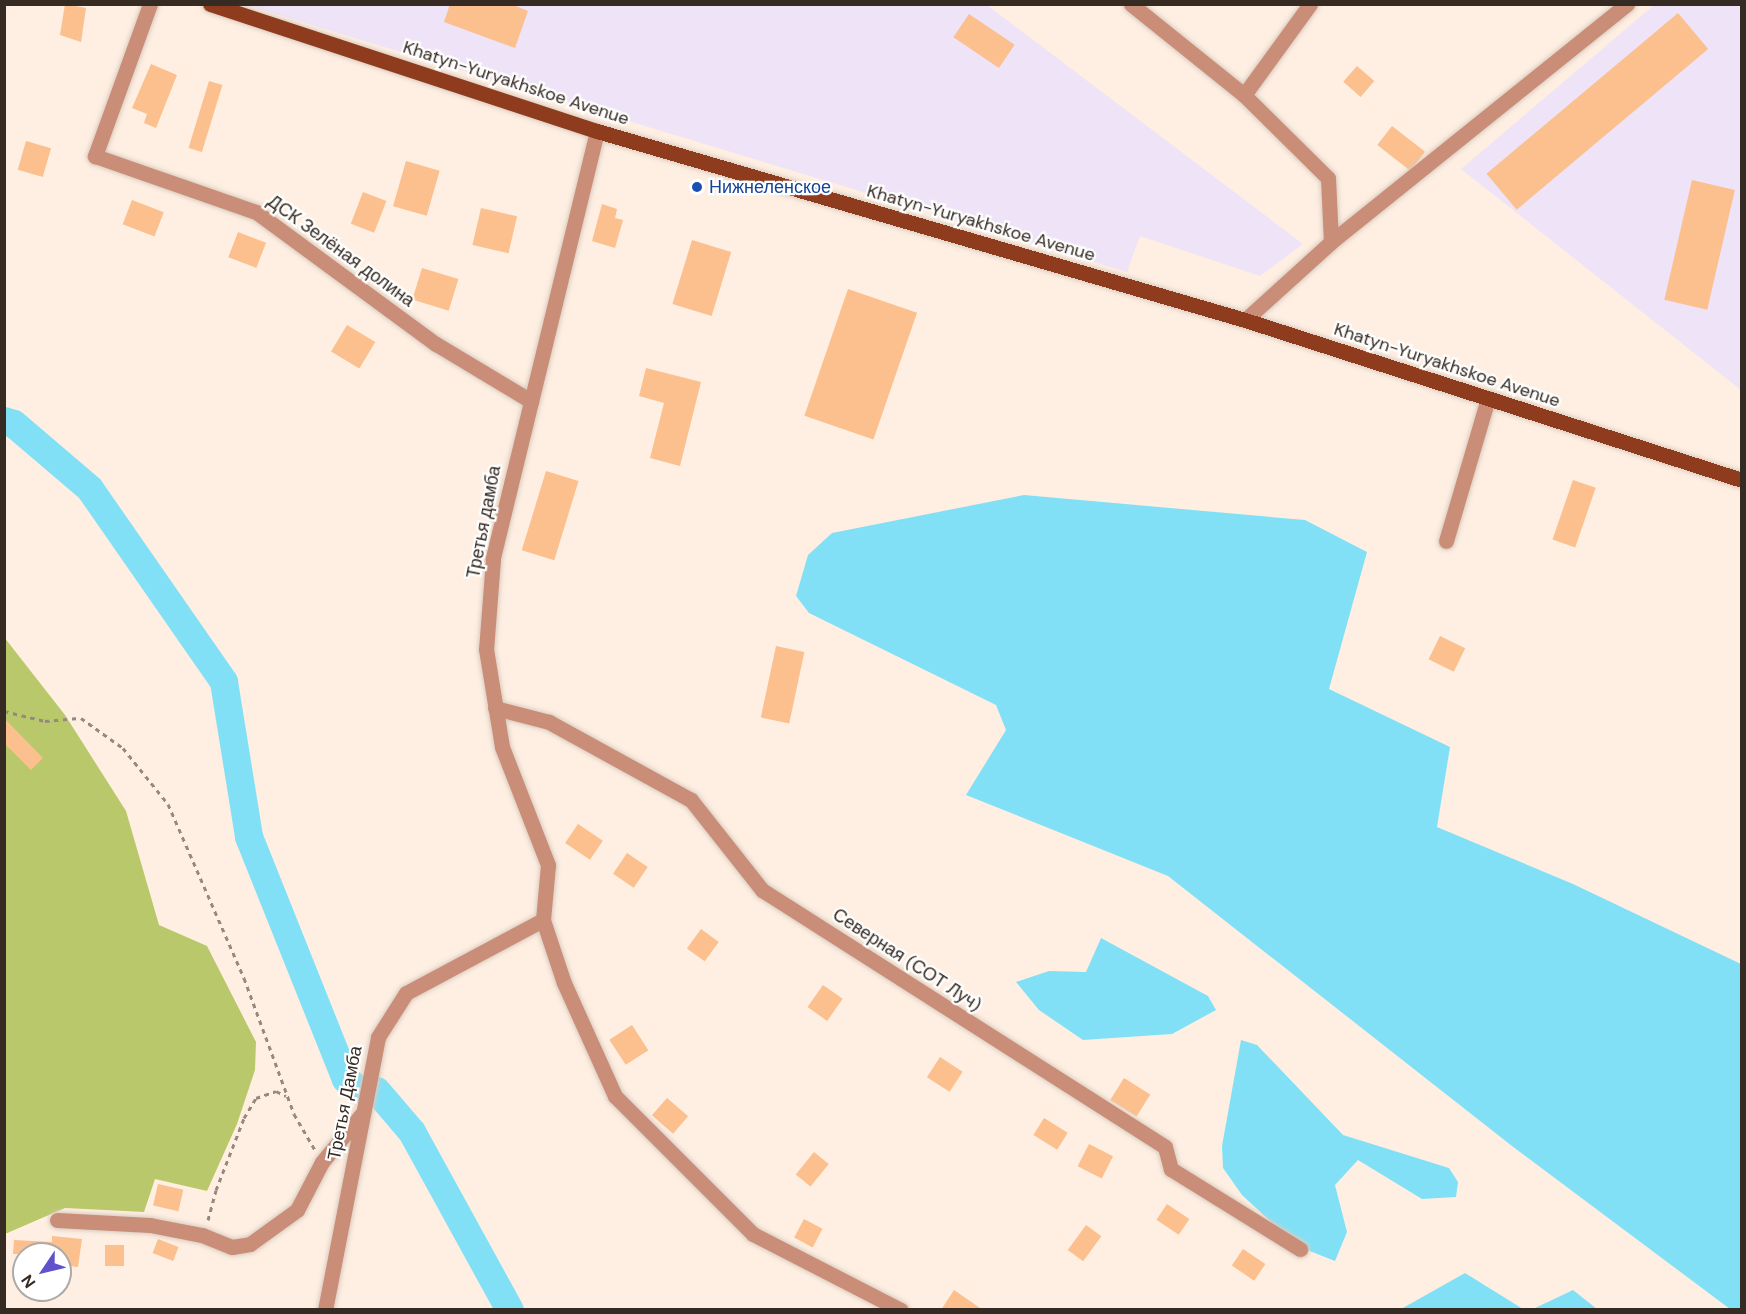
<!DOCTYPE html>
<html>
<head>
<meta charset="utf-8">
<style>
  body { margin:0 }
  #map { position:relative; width:1746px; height:1314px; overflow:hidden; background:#feefe2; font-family:"DM Sans",sans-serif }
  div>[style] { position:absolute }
  .industrial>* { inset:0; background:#efe3f7 }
  .forest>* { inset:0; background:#bac86c }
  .water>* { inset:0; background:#82e0f6 }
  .river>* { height:28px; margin:-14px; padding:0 14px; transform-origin:14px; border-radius:14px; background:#82e0f6 }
  .building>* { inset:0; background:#fbc08e; transform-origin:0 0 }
  .path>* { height:3px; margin-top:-1.5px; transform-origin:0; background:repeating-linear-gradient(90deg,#95897e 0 4.5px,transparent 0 9px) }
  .roads { filter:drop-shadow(0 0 2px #daccc0) drop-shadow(0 0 2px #daccc0) }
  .minor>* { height:15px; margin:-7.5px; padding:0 7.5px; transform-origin:7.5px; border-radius:7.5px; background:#c98d78 }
  .major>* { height:15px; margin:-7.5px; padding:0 7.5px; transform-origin:7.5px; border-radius:7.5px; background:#8f3c1e }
  .dots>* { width:16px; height:16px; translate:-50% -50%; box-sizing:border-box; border:3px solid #fff; border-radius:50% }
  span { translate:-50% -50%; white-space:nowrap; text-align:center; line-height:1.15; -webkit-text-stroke:4.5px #fff; paint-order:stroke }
  .street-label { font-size:18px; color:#352b23 }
  .transit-label { font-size:18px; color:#164399 }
  .left { translate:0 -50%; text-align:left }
  .frame { position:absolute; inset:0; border:6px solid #352b23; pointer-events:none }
  .north { position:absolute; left:12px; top:1242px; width:60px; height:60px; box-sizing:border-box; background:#fff; border:2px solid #aeaaa7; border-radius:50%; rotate:235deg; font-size:16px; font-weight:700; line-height:24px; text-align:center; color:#352b23 }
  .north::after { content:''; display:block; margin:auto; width:21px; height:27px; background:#6052cb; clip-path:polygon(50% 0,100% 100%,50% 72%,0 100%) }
</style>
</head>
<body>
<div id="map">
  <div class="industrial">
    <div style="clip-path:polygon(246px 5px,987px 5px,1303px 244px,1260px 276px,1140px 236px,1127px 272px)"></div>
    <div style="clip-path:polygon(1654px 5px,1741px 5px,1741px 390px,1461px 169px)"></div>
  </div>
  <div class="forest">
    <div style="clip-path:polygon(4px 637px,65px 715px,126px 811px,159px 925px,207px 946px,256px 1042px,255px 1070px,237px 1124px,207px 1191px,155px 1179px,144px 1212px,65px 1208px,5px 1234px)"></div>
  </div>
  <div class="water">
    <div style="clip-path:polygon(1024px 495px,1305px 520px,1367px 552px,1329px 689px,1450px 747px,1437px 827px,1573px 884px,1741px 964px,1741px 1309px,1730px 1309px,1512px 1146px,1168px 876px,966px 795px,1006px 730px,996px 705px,809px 613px,796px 596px,808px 555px,832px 533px)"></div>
    <div style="clip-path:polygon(1101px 938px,1208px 996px,1216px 1010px,1172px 1034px,1083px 1040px,1039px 1010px,1016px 982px,1049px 971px,1086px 972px)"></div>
    <div style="clip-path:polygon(1241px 1040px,1257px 1045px,1343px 1135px,1449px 1168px,1458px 1182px,1456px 1197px,1422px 1199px,1358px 1160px,1335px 1185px,1347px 1232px,1335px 1261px,1297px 1246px,1242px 1195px,1223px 1168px,1222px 1146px)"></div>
    <div style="clip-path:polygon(1465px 1273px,1523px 1309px,1401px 1309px)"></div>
    <div style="clip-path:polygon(1573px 1290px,1597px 1309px,1533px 1309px)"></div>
  </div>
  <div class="river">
    <div style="left:4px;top:421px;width:10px;rotate:17deg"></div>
    <div style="left:14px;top:424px;width:100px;rotate:40.5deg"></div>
    <div style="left:90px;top:489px;width:235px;rotate:55.2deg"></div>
    <div style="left:224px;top:682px;width:157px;rotate:80.8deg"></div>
    <div style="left:249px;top:837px;width:261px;rotate:68.2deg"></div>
    <div style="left:346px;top:1079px;width:12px;rotate:42deg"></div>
    <div style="left:377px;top:1091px;width:54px;rotate:49.5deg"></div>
    <div style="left:412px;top:1132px;width:203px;rotate:61.2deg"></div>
  </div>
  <div class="building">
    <div style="clip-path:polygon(65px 4px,86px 8px,81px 42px,60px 35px)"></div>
    <div style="clip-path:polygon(450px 4px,511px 4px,528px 11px,515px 48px,444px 22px)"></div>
    <div style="left:1678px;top:13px;width:47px;height:250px;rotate:50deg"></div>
    <div style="left:969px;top:14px;width:55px;height:28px;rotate:34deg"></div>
    <div style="clip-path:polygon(151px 64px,177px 75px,156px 128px,144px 123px,147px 114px,132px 108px)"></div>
    <div style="left:1357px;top:66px;width:23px;height:21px;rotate:41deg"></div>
    <div style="left:209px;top:81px;width:14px;height:70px;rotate:17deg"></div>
    <div style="left:1392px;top:126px;width:42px;height:24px;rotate:38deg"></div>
    <div style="left:26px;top:141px;width:26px;height:30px;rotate:16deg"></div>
    <div style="left:406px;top:161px;width:35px;height:47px;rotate:16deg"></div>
    <div style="left:1692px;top:180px;width:44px;height:123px;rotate:13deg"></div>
    <div style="left:363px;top:192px;width:25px;height:34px;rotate:21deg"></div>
    <div style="left:132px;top:200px;width:34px;height:26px;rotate:21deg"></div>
    <div style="clip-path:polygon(602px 204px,617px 209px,615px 218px,623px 220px,615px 248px,592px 241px)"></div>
    <div style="left:481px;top:208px;width:37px;height:38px;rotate:13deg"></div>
    <div style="left:238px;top:232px;width:30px;height:27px;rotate:21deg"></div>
    <div style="left:692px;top:240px;width:41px;height:67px;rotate:17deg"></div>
    <div style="left:422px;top:268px;width:38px;height:33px;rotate:17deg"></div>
    <div style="left:848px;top:289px;width:73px;height:134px;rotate:19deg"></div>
    <div style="left:347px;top:325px;width:33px;height:31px;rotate:31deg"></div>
    <div style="clip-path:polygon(646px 368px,701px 382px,680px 466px,650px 458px,664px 403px,639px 396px)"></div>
    <div style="left:546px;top:471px;width:34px;height:83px;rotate:17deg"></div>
    <div style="left:1573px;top:480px;width:24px;height:63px;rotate:19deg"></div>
    <div style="left:1440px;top:636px;width:28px;height:26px;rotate:26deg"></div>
    <div style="left:776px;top:646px;width:29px;height:73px;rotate:12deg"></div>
    <div style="clip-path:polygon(4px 718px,43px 758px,31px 770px,4px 743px)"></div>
    <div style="left:578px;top:824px;width:30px;height:23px;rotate:34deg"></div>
    <div style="left:627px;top:853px;width:25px;height:25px;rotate:34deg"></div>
    <div style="left:701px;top:929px;width:22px;height:24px;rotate:36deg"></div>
    <div style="left:823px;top:985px;width:24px;height:27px;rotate:35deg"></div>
    <div style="left:632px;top:1025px;width:30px;height:27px;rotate:57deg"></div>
    <div style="left:940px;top:1057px;width:27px;height:24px;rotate:33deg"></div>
    <div style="left:1124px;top:1078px;width:31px;height:26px;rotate:32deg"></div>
    <div style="left:667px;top:1098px;width:28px;height:23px;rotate:41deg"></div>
    <div style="left:1044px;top:1118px;width:28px;height:20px;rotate:32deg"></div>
    <div style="left:1089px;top:1144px;width:27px;height:25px;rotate:27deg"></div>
    <div style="left:814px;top:1152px;width:19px;height:29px;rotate:39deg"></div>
    <div style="left:158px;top:1184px;width:26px;height:22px;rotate:13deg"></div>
    <div style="left:1167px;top:1204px;width:27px;height:19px;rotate:34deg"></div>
    <div style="left:804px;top:1219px;width:21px;height:21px;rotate:28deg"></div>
    <div style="left:1086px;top:1225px;width:19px;height:31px;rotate:36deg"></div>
    <div style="clip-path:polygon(52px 1236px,82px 1239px,78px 1267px,60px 1265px,60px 1254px,13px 1254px,14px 1240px,52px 1242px)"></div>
    <div style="left:158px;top:1239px;width:22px;height:15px;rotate:21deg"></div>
    <div style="left:105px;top:1245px;width:19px;height:21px"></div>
    <div style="left:1243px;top:1249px;width:27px;height:20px;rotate:34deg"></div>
    <div style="clip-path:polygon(954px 1290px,983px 1310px,941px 1310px)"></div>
  </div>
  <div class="path">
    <div style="left:4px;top:711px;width:42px;rotate:13.7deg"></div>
    <div style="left:45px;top:721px;width:36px;rotate:-5deg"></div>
    <div style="left:81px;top:718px;width:52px;rotate:35.5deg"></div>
    <div style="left:123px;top:748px;width:72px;rotate:51.2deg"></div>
    <div style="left:168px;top:804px;width:190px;rotate:66.4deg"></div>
    <div style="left:244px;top:978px;width:145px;rotate:69.8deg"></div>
    <div style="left:294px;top:1114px;width:42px;rotate:59.7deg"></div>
    <div style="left:208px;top:1220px;width:31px;rotate:-75deg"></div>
    <div style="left:216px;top:1190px;width:77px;rotate:-68.7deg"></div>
    <div style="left:244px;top:1118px;width:23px;rotate:-59deg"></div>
    <div style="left:256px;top:1098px;width:21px;rotate:-19deg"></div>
    <div style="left:276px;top:1091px;width:11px;rotate:27deg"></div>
  </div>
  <div class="roads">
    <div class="minor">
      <div style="left:150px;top:4px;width:162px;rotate:109.9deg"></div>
      <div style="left:95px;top:156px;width:170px;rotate:19.2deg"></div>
      <div style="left:256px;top:212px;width:223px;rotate:36.3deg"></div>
      <div style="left:436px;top:344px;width:111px;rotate:31deg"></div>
      <div style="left:1131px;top:4px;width:145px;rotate:38.8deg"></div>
      <div style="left:1244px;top:95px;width:118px;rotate:44.7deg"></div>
      <div style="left:1328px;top:178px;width:64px;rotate:87.3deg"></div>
      <div style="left:1244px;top:95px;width:112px;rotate:-54deg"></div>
      <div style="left:597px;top:131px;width:440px;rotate:103.7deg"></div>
      <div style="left:493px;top:559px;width:90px;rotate:94.4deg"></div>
      <div style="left:486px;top:649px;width:99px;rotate:80.7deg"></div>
      <div style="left:502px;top:747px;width:127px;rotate:68.7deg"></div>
      <div style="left:548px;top:865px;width:55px;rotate:95.2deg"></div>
      <div style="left:543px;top:920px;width:66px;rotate:71.6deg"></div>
      <div style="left:564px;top:983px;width:124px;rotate:65.7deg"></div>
      <div style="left:615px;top:1096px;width:195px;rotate:45deg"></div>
      <div style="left:753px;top:1234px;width:166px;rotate:27.2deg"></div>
      <div style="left:1245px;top:320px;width:116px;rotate:-42.2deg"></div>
      <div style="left:1331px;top:242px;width:380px;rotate:-38.8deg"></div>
      <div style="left:1446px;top:541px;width:149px;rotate:-73.6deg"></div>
      <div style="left:495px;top:708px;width:56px;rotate:14.5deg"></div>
      <div style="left:549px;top:722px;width:162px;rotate:28.8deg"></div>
      <div style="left:691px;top:800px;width:115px;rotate:51.7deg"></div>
      <div style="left:762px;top:890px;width:478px;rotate:32.5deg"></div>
      <div style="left:1165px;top:1147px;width:23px;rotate:75deg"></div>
      <div style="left:1171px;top:1169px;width:152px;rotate:31.8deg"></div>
      <div style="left:57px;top:1220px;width:93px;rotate:3.1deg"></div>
      <div style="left:150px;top:1225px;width:53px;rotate:10.9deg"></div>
      <div style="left:202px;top:1235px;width:32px;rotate:22deg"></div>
      <div style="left:232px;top:1247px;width:18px;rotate:-9deg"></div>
      <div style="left:250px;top:1244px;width:58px;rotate:-35.9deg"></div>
      <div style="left:297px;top:1210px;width:54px;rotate:-62.5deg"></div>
      <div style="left:322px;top:1162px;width:61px;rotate:-50.3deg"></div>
      <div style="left:325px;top:1310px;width:278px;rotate:-79deg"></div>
      <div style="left:378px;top:1037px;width:52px;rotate:-57.5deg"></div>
      <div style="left:406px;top:993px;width:155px;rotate:-28.1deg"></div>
    </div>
    <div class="major">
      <div style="left:210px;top:4px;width:407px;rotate:18.2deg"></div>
      <div style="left:597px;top:131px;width:675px;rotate:16.26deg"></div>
      <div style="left:1245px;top:320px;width:522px;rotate:17.85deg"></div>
    </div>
  </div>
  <div class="dots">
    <div style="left:697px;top:187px;background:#1a4fb4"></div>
  </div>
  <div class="street-label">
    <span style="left:516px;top:83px;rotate:18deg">Khatyn-Yuryakhskoe Avenue</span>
    <span style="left:981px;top:223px;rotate:16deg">Khatyn-Yuryakhskoe Avenue</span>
    <span style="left:341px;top:251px;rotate:36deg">ДСК Зелёная долина</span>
    <span style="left:1447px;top:365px;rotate:18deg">Khatyn-Yuryakhskoe Avenue</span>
    <span style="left:484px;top:522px;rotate:-79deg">Третья дамба</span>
    <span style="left:907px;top:960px;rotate:33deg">Северная (СОТ Луч)</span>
    <span style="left:345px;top:1103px;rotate:-79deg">Третья Дамба</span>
  </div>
  <div class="transit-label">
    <span class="left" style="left:709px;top:187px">Нижнеленское</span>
  </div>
  <div class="frame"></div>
  <div class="north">N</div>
</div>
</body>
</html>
